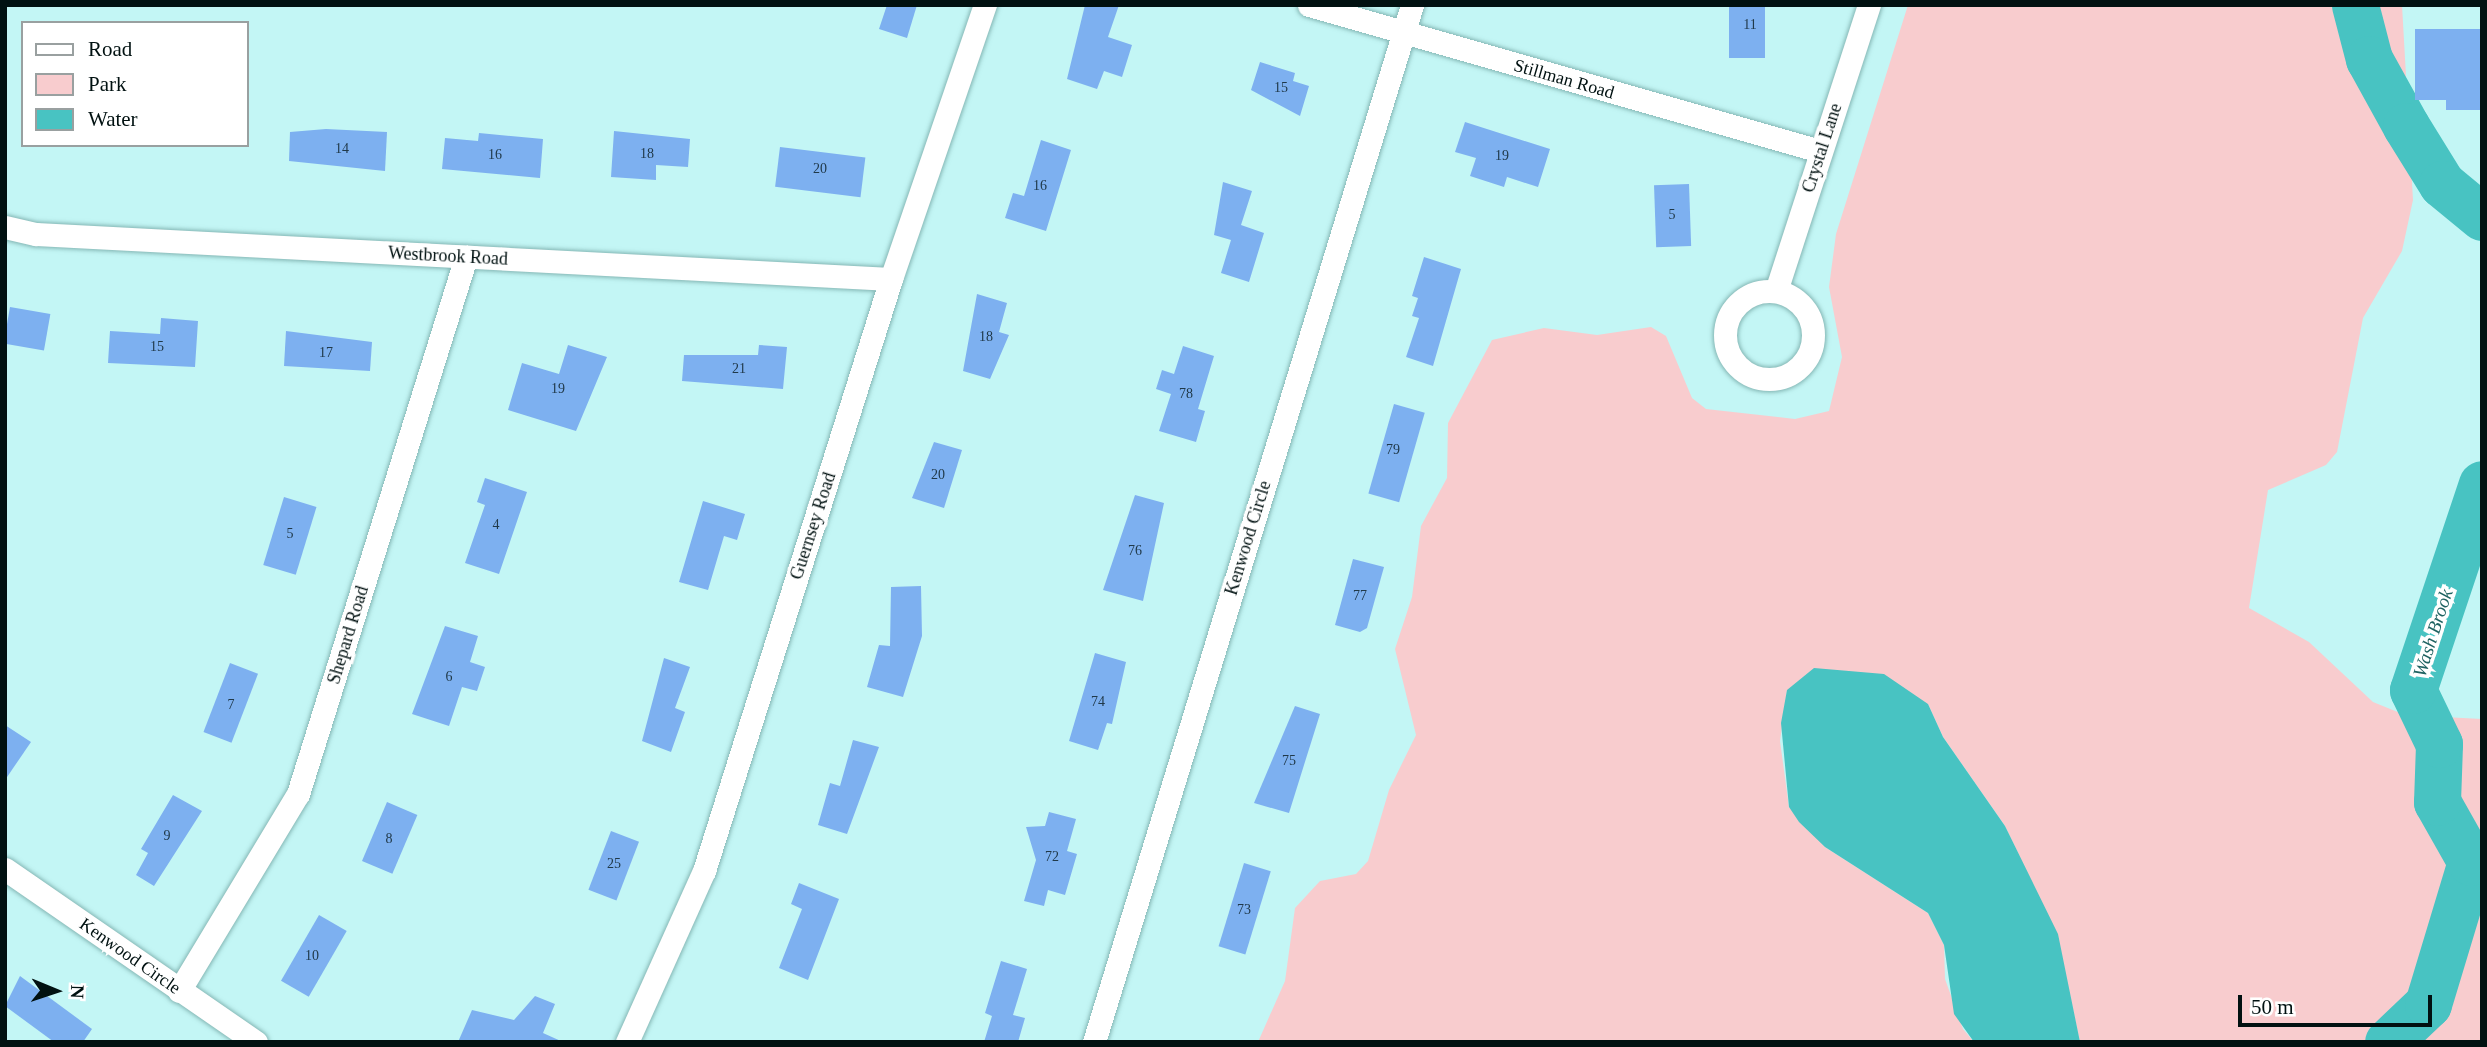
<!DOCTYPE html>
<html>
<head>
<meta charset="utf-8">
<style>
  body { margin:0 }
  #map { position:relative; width:2487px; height:1047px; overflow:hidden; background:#c3f6f5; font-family:Georgia,serif }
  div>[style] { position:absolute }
  .green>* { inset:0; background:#f8ccce }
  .water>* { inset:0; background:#48c3c2 }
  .river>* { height:47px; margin:-23.5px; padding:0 23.5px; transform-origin:23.5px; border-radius:23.5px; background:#48c3c2 }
  .building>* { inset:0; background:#7db0f0; transform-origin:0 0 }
  .roads { filter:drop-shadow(0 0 2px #85b7b5) drop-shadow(0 0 2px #85b7b5) }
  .street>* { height:23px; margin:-11.5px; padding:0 11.5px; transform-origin:11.5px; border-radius:11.5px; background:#fff }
  .street>.ring { margin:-11.5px; padding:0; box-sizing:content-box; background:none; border:23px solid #fff; border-radius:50% }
  span { translate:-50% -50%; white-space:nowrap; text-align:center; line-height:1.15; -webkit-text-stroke:7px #fff; paint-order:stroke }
  .number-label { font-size:14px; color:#203949 }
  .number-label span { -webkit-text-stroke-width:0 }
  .street-label { font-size:18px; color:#011111 }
  .water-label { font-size:19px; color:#206362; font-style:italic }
  .frame { position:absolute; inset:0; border:7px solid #011111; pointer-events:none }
  .legend { position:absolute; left:21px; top:21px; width:228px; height:126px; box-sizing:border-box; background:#fff; border:2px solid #99a0a0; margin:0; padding:9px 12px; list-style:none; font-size:21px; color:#011111 }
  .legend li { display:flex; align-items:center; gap:14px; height:35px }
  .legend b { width:35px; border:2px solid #99a0a0 }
  .north { position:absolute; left:21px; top:956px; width:70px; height:70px; -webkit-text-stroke:5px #fff; paint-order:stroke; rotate:92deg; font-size:19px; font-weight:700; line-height:28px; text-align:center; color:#011111 }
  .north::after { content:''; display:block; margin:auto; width:24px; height:32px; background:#011111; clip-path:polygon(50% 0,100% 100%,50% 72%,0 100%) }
  .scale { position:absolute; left:2238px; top:995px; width:194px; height:32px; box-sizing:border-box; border:4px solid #011111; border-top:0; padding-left:9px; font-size:21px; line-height:24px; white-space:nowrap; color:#011111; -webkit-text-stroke:5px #fff; paint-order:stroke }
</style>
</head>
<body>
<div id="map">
  <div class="green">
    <div style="clip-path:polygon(1908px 5px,2402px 5px,2413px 200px,2402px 251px,2363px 318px,2337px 452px,2326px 465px,2268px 490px,2249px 608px,2309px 642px,2373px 702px,2405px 715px,2482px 719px,2482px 1042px,2080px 1042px,2057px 934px,2005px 826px,1943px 737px,1928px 704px,1787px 690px,1780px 741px,1789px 807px,1825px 847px,1928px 913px,1944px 945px,1945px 979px,1963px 1029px,1974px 1042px,1258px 1042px,1285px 981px,1295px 908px,1320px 881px,1356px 874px,1368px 861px,1389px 790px,1416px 735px,1395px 649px,1412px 597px,1421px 526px,1447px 478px,1448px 423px,1492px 340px,1544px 328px,1597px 335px,1651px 327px,1666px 336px,1692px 398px,1706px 409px,1795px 419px,1829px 411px,1842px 357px,1829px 287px,1836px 234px)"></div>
  </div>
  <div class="water">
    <div style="clip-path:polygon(1814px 668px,1884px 674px,1928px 704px,1943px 737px,2005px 826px,2058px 934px,2080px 1042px,1974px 1042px,1954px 1014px,1944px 945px,1928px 913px,1825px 847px,1799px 822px,1789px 807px,1781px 723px,1787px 690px)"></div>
  </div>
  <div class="river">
    <div style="left:2355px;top:5px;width:56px;rotate:75.5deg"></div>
    <div style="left:2369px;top:59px;width:77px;rotate:61.1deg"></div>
    <div style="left:2406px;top:126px;width:68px;rotate:58.2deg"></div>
    <div style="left:2442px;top:184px;width:52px;rotate:39.5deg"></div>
    <div style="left:2388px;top:1042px;width:55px;rotate:-43.5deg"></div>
    <div style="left:2428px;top:1004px;width:148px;rotate:-73.2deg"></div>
    <div style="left:2471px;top:862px;width:69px;rotate:-119.5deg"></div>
    <div style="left:2437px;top:802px;width:58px;rotate:-88deg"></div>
    <div style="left:2439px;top:744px;width:60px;rotate:-115.7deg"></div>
    <div style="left:2413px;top:690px;width:217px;rotate:-71.5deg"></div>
  </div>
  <div class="building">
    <div style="clip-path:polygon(887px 5px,917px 5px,907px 38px,879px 29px)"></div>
    <div style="clip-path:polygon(1085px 5px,1119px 5px,1108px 37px,1132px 45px,1122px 77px,1104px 71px,1097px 89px,1067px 79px)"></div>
    <div style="left:1729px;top:5px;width:36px;height:53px"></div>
    <div style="clip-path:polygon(2415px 29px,2482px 29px,2482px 110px,2446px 110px,2446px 100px,2415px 100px)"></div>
    <div style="clip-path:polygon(1260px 62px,1295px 73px,1293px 81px,1309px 86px,1300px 116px,1251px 90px)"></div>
    <div style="clip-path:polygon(1465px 122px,1550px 149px,1538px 187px,1507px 177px,1504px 187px,1470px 176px,1476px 158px,1455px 152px)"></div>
    <div style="clip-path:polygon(326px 129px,387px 132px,385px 171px,289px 161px,290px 132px)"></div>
    <div style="clip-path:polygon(614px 131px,690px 139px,688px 167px,656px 165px,656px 180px,611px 177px)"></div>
    <div style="clip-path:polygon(479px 133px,543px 139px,540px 178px,442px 169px,445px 138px,478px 141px)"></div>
    <div style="clip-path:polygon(1041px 140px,1071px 150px,1046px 231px,1005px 218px,1013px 193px,1024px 196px)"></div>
    <div style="left:780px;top:147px;width:86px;height:40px;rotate:7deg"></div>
    <div style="clip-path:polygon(1223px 182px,1252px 191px,1241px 225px,1264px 233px,1249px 282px,1221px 273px,1231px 240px,1214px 235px)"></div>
    <div style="left:1689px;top:184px;width:62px;height:35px;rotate:88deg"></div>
    <div style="clip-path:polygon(1424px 257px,1461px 269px,1433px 366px,1406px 357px,1419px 318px,1412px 316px,1418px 298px,1412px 296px)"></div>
    <div style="clip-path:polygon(977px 294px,1007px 303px,999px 332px,1009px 335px,990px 379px,963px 371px)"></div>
    <div style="left:10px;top:307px;width:41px;height:37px;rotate:10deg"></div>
    <div style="clip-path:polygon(161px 318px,198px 321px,195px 367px,108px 363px,110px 331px,160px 334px)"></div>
    <div style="clip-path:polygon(286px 331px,372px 342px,370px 371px,284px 366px)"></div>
    <div style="clip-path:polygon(568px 345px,607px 357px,576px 431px,508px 410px,522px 363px,559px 374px)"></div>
    <div style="clip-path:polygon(759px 345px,787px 347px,783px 389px,682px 381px,684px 355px,758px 355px)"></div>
    <div style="clip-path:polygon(1183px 346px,1214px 356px,1198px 409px,1205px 411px,1196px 442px,1159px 431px,1171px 394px,1156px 389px,1162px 370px,1174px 374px)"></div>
    <div style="left:1394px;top:404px;width:32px;height:93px;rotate:16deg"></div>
    <div style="clip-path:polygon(934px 442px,962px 450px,944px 508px,912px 498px)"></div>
    <div style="clip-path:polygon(485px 478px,527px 492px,499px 574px,465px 563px,485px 505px,477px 502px)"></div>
    <div style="clip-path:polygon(1135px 495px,1164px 503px,1143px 601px,1103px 590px)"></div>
    <div style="left:284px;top:497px;width:34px;height:71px;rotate:17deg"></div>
    <div style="clip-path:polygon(703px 501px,745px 514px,737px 540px,724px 536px,708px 590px,679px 582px)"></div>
    <div style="clip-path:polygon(1353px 559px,1384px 567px,1367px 628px,1360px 632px,1335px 625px)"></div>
    <div style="clip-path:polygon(921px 586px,922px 636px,903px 697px,867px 687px,879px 645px,890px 646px,891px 587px)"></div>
    <div style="clip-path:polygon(445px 626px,478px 636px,470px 662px,485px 667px,477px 691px,462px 687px,449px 726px,412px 714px)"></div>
    <div style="clip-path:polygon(1095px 653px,1126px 662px,1112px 724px,1107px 723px,1098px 750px,1069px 741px)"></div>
    <div style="clip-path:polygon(664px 658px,690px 667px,675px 708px,685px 712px,671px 752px,642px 741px)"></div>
    <div style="left:230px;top:663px;width:30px;height:74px;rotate:21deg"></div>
    <div style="clip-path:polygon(1295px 706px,1320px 714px,1289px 813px,1254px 803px)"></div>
    <div style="clip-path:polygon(5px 725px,31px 742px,5px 780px)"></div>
    <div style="clip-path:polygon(853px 740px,879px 747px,847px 834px,818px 825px,830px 783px,840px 786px)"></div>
    <div style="clip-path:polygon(173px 795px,202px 811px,154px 886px,136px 875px,148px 853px,141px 849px)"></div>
    <div style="left:387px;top:802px;width:33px;height:64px;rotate:23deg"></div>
    <div style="clip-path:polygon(1049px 812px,1076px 819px,1067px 851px,1077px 854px,1065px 895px,1048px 890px,1044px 906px,1024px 901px,1036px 860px,1026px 827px,1045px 826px)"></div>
    <div style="left:611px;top:831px;width:30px;height:63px;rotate:21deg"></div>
    <div style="left:1244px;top:863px;width:28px;height:87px;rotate:17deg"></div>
    <div style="clip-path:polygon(799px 883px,839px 899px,808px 980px,779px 968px,802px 909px,791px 904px)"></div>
    <div style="left:319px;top:915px;width:32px;height:76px;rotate:30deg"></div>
    <div style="clip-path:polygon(1001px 961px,1027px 969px,1013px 1015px,1025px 1018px,1018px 1042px,984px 1042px,992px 1016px,985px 1013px)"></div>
    <div style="clip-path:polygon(20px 976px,92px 1029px,83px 1042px,54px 1042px,5px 1006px)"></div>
    <div style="clip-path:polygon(535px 996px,555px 1004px,543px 1033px,563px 1042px,458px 1042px,472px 1010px,514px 1020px)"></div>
  </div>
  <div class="roads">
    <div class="street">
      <div style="left:1309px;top:5px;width:531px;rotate:15.95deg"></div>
      <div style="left:5px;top:227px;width:32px;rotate:13deg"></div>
      <div style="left:36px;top:234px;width:856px;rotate:3.01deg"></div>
      <div class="ring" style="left:1725px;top:291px;width:65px;height:65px"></div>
      <div style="left:1776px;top:291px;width:301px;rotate:-72deg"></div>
      <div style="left:5px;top:869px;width:305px;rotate:34.6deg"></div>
      <div style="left:179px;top:991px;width:230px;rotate:-58.9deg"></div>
      <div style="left:298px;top:794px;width:563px;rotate:-72.63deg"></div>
      <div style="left:627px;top:1042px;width:188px;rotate:-65.8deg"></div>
      <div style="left:704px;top:871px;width:621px;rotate:-72.47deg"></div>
      <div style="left:891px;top:279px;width:290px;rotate:-71.1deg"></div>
      <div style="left:1094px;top:1042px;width:1085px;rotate:-72.95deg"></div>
    </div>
  </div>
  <div class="number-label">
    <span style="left:1750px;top:25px">11</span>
    <span style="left:1281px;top:88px">15</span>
    <span style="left:342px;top:149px">14</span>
    <span style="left:647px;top:154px">18</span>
    <span style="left:495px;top:155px">16</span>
    <span style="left:1502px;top:156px">19</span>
    <span style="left:820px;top:169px">20</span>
    <span style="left:1040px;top:186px">16</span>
    <span style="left:1672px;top:215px">5</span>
    <span style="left:986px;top:337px">18</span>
    <span style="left:157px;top:347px">15</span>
    <span style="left:326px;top:353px">17</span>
    <span style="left:739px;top:369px">21</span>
    <span style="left:558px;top:389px">19</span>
    <span style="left:1186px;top:394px">78</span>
    <span style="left:1393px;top:450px">79</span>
    <span style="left:938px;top:475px">20</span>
    <span style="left:496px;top:525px">4</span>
    <span style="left:290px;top:534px">5</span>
    <span style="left:1135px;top:551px">76</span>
    <span style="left:1360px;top:596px">77</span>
    <span style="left:449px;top:677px">6</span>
    <span style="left:1098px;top:702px">74</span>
    <span style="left:231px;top:705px">7</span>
    <span style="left:1289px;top:761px">75</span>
    <span style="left:167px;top:836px">9</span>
    <span style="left:389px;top:839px">8</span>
    <span style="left:1052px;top:857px">72</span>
    <span style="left:614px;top:864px">25</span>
    <span style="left:1244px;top:910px">73</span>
    <span style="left:312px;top:956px">10</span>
  </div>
  <div class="street-label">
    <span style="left:1564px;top:79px;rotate:16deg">Stillman Road</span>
    <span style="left:1822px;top:148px;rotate:-72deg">Crystal Lane</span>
    <span style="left:448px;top:256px;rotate:3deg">Westbrook Road</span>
    <span style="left:813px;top:526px;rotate:-72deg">Guernsey Road</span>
    <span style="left:1248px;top:538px;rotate:-73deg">Kenwood Circle</span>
    <span style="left:348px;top:635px;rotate:-73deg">Shepard Road</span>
    <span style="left:130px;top:956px;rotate:35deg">Kenwood Circle</span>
  </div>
  <div class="water-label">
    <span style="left:2433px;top:633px;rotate:-72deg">Wash Brook</span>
  </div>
  <div class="frame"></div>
  <ul class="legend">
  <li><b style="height:9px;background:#fff"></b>Road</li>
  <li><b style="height:19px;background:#f8ccce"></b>Park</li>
  <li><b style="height:19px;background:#48c3c2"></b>Water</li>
  </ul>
  <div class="north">N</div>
  <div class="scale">50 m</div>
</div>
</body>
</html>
